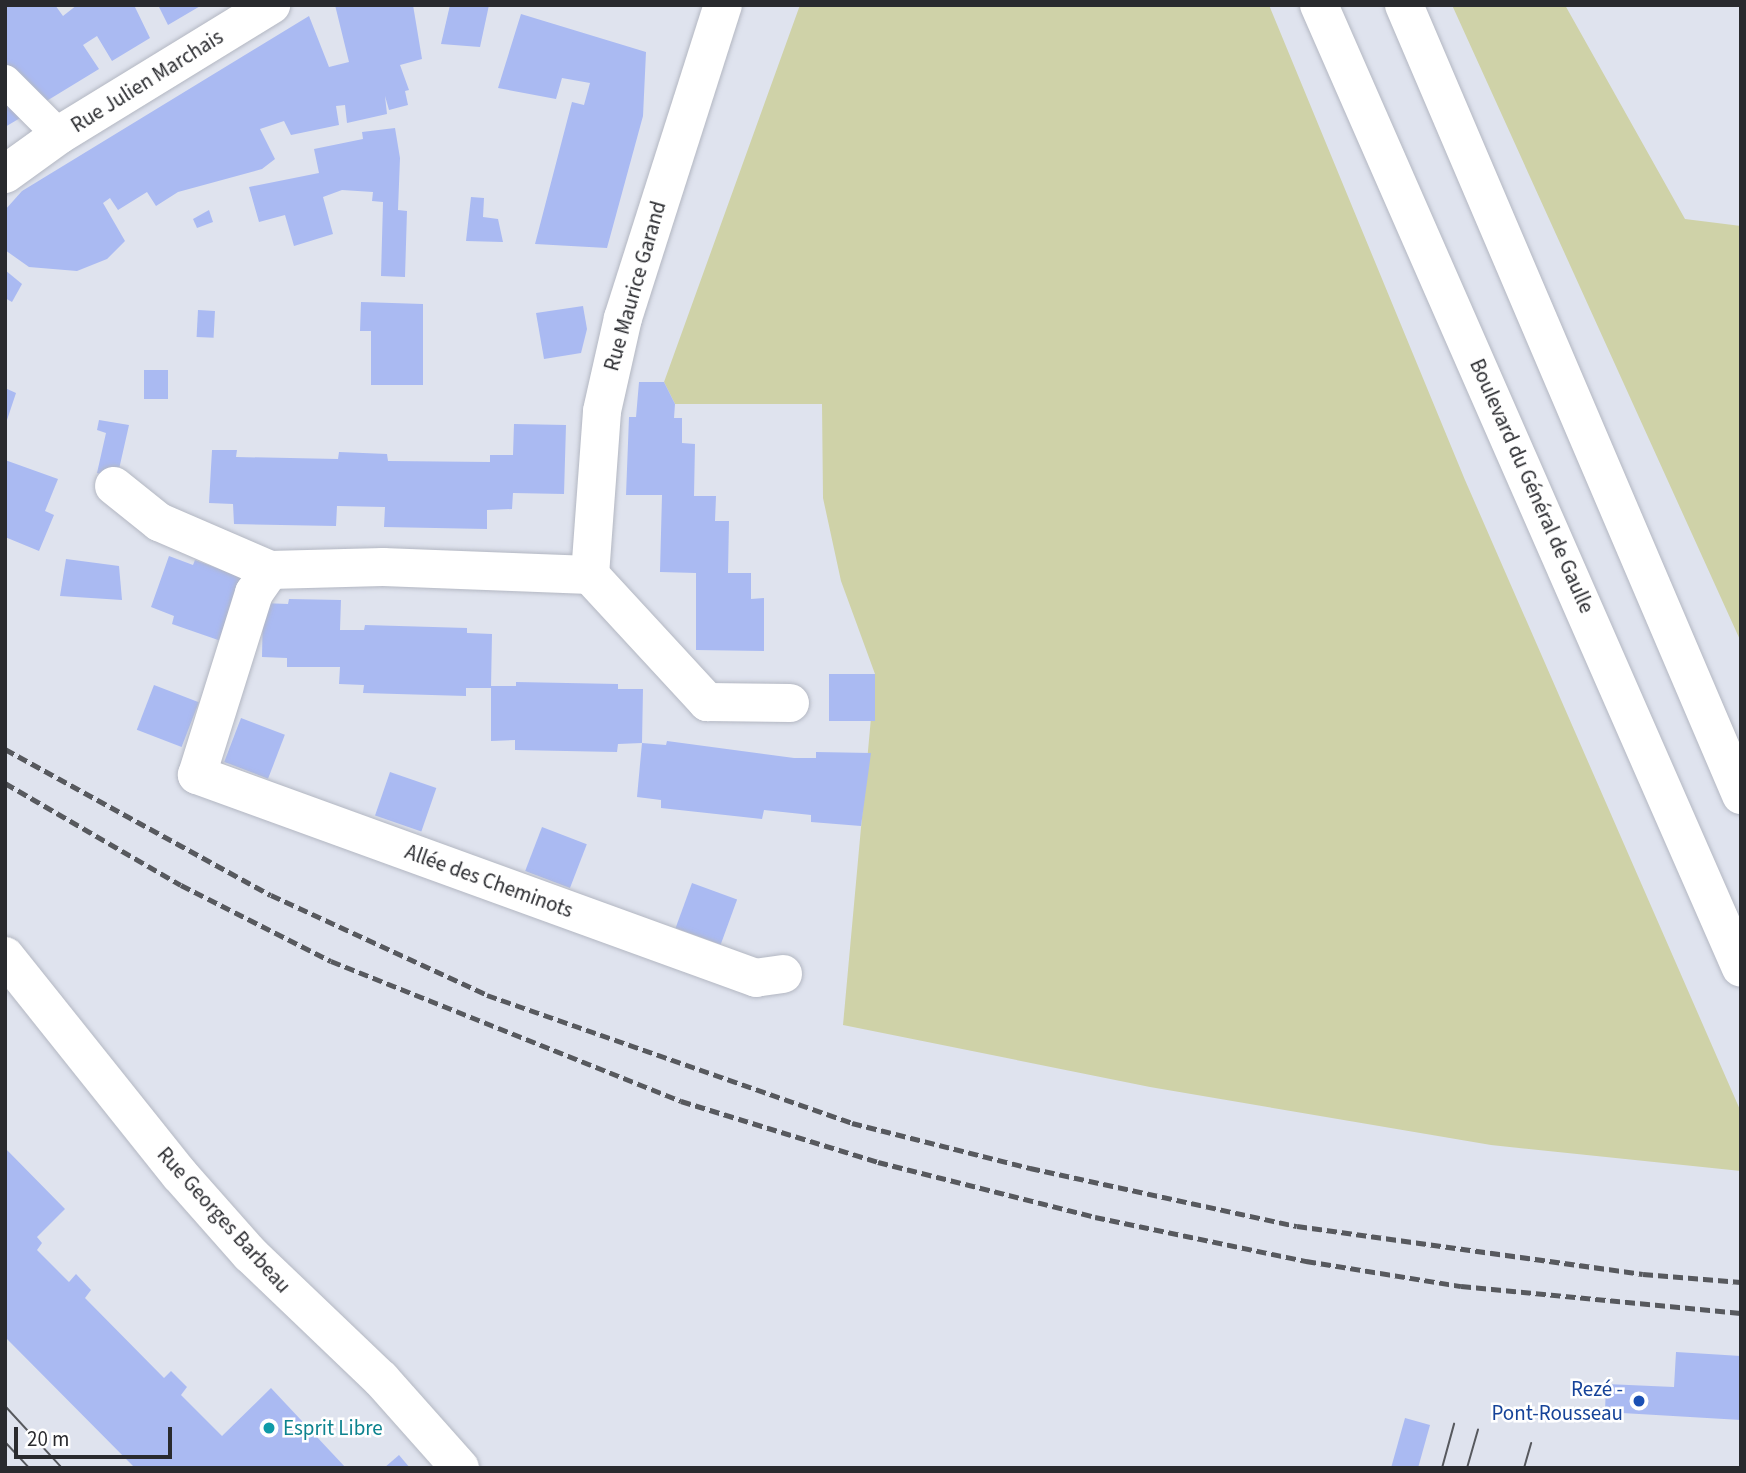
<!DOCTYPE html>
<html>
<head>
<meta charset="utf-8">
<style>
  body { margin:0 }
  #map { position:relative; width:1746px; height:1473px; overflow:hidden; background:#dfe3ee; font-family:"Source Sans 3",sans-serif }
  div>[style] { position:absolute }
  .green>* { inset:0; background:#cfd2a8 }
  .building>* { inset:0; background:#aabaf2; transform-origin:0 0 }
  .roads { filter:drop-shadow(0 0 2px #b3b7c2) drop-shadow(0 0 2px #b3b7c2) }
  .lane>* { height:32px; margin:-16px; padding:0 16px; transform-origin:16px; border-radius:16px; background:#fff }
  .street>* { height:38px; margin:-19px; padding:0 19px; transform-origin:19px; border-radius:19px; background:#fff }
  .secondary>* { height:38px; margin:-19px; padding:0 19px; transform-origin:19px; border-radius:19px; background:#fff }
  .tram>* { height:2px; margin:-1px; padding:0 1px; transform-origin:1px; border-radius:1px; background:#57595e }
  .rail>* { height:5px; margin-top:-2.5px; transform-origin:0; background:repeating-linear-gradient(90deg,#57595e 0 10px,transparent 0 15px) }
  .dots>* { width:19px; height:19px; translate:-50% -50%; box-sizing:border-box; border:4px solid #fff; border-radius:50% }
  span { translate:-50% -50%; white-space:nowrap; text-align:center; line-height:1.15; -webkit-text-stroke:5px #fff; paint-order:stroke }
  .street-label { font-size:21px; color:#292a2e }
  .transit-label { font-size:21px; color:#164399 }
  .right { translate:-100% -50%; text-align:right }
  .culture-label { font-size:21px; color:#0d838f }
  .left { translate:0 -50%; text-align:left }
  .frame { position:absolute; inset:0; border:7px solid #292a2e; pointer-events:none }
  .scale { position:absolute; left:14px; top:1427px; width:158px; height:32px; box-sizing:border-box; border:4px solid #292a2e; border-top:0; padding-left:9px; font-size:21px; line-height:24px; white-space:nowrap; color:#292a2e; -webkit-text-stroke:5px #fff; paint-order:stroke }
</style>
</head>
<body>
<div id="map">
  <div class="green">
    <div style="clip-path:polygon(800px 5px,1269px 5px,1465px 480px,1741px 1112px,1741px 1171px,1491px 1145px,1150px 1087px,843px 1025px,875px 674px,841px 581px,823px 498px,822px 404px,675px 404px,664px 382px)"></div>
    <div style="clip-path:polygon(1452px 5px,1565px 5px,1685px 219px,1741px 226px,1741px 642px)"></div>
  </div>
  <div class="building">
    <div style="clip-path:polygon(5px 5px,55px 5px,63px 16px,77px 5px,134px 5px,150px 38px,112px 61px,97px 36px,83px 45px,99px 69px,40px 105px,5px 68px)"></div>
    <div style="clip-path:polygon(158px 5px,202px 5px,168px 25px)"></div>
    <div style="clip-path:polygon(335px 5px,413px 5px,422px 59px,400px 65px,409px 90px,405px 91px,408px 105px,389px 110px,385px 96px,387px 114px,347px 123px,345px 105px,336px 106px,339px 125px,291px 135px,284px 121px,260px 129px,275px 159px,262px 169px,178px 192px,156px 206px,147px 192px,118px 210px,110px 198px,103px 203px,125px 241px,107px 259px,77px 271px,29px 267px,5px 250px,5px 210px,22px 191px,309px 16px,329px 67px,349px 62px)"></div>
    <div style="clip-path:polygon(450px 5px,489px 5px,480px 47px,441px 44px)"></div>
    <div style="clip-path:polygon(521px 14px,646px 52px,643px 116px,607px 248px,535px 244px,572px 102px,584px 105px,590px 83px,562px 78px,556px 99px,498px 88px)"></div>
    <div style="clip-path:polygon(5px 92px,27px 114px,5px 127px)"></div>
    <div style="clip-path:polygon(395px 128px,400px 158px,398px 210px,407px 211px,405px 277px,381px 276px,383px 202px,372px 201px,373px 192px,342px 190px,323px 197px,333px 234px,294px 246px,285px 215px,259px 222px,249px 187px,319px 173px,314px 149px,363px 139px,362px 132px)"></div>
    <div style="clip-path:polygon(471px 197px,484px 198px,483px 217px,498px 219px,503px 242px,466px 241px)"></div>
    <div style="clip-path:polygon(209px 210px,213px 222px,197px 228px,193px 219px)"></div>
    <div style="clip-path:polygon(5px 270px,22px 284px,12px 302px,5px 298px)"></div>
    <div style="clip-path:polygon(361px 302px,423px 304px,423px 385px,371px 385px,371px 331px,360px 331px)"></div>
    <div style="clip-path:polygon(583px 306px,587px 329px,581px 353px,544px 359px,536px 313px)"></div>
    <div style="left:198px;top:310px;width:17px;height:27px;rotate:3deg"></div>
    <div style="left:144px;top:370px;width:24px;height:29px"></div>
    <div style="clip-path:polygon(639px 382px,664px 382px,675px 404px,674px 418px,682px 418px,682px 443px,695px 444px,694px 496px,716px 496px,715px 521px,729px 521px,728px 573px,751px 573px,751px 599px,764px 598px,764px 651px,696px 650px,696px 573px,660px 572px,662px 495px,626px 495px,629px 417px,636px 417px)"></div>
    <div style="clip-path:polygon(5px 388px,16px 393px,6px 423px,5px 423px)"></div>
    <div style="clip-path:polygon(99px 420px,129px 425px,117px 478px,97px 473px,106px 433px,97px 430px)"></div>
    <div style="clip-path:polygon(514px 424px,566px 425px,564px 494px,513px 493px,512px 509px,487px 510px,487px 529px,384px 527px,385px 507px,337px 506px,336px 526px,234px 524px,233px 504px,209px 503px,212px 450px,237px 450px,236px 457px,338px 459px,339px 452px,387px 454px,388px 461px,490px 462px,490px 455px,513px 455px)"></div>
    <div style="clip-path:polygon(5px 460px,58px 479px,45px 511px,54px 515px,39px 551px,5px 537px)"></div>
    <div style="clip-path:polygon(169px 556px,193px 565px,195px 560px,244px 578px,221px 641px,172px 624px,174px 616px,151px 607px)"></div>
    <div style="clip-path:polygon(66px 559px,119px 566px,122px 600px,60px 596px)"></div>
    <div style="clip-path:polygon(289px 599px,341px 600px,340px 630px,364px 630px,365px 625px,467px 628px,467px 633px,492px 634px,491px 688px,466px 688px,466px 696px,363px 693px,364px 685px,339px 684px,340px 667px,287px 667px,287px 658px,262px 657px,263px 603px,288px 604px)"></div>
    <div style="left:829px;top:674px;width:46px;height:47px"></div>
    <div style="clip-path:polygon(516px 682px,618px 684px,618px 689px,643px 689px,642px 743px,618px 744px,617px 752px,515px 750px,515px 740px,491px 741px,491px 686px,516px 686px)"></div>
    <div style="left:154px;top:685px;width:48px;height:48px;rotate:21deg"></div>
    <div style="left:241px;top:718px;width:47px;height:47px;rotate:21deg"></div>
    <div style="clip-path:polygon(667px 741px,794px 758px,816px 758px,816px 752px,871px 753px,861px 826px,811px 822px,811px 815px,764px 810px,762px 819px,661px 808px,661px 800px,637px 797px,642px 743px,666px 745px)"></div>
    <div style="left:390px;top:772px;width:49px;height:46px;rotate:19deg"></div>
    <div style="left:542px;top:827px;width:48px;height:47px;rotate:21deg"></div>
    <div style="left:692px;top:883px;width:48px;height:48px;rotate:20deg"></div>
    <div style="clip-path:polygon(5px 1148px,65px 1209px,37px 1237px,42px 1243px,37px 1250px,69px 1282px,76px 1274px,91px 1290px,85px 1298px,164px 1378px,171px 1371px,187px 1387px,181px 1395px,222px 1436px,271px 1388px,346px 1468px,135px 1468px,5px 1337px)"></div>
    <div style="clip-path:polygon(1676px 1352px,1741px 1356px,1741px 1420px,1605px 1412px,1606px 1384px,1674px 1387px)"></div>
    <div style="clip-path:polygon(1405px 1418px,1430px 1425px,1418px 1468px,1391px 1468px)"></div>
    <div style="clip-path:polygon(399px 1455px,410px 1468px,384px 1468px)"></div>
  </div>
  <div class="roads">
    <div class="lane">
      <div style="left:5px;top:81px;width:76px;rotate:45deg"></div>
    </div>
    <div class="street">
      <div style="left:5px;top:174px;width:67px;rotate:-35.8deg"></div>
      <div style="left:59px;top:135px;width:249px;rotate:-31.5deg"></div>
      <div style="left:114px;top:486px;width:58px;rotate:38.7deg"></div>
      <div style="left:159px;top:522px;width:121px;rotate:23.4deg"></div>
      <div style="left:590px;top:575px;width:164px;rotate:-85.8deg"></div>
      <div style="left:602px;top:411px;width:95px;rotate:-77.3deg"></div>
      <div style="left:623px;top:318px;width:329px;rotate:-72.3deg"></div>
      <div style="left:5px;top:956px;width:280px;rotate:51.4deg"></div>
      <div style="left:180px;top:1175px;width:106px;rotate:48.5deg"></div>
      <div style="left:250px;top:1254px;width:181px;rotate:43.7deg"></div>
      <div style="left:381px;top:1379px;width:119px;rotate:48.4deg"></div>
      <div style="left:783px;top:974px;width:27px;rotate:172deg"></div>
      <div style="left:756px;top:978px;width:595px;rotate:-160.04deg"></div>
      <div style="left:197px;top:775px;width:191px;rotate:-72.6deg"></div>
      <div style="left:254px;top:593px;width:28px;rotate:-55deg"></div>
      <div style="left:270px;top:570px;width:113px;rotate:-1.5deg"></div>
      <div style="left:383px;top:567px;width:207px;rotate:2.2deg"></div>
      <div style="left:590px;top:575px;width:173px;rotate:47.3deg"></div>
      <div style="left:707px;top:702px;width:83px;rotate:0.7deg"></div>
    </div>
    <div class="secondary">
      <div style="left:1319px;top:5px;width:1051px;rotate:66.34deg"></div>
      <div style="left:1404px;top:5px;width:859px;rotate:66.9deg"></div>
    </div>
  </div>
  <div class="tram">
    <div style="left:5px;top:1406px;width:84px;rotate:47.4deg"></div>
    <div style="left:5px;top:1442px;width:35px;rotate:47deg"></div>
    <div style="left:1442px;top:1468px;width:46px;rotate:-74.7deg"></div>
    <div style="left:1467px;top:1468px;width:40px;rotate:-74deg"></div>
    <div style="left:1524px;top:1468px;width:26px;rotate:-74deg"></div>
  </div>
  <div class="rail">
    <div style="left:5px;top:749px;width:303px;rotate:28.8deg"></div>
    <div style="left:271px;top:895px;width:238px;rotate:24.8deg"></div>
    <div style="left:487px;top:995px;width:387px;rotate:19.3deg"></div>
    <div style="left:852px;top:1123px;width:184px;rotate:14.2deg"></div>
    <div style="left:1030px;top:1168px;width:273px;rotate:12.3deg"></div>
    <div style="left:1297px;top:1226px;width:349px;rotate:7.9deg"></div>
    <div style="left:1643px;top:1274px;width:98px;rotate:4.7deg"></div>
    <div style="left:5px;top:783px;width:203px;rotate:30.1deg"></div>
    <div style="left:181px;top:885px;width:168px;rotate:26.9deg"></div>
    <div style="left:331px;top:961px;width:377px;rotate:21.8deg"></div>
    <div style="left:681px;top:1101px;width:206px;rotate:17.2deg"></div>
    <div style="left:878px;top:1162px;width:224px;rotate:14.2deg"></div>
    <div style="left:1095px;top:1217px;width:216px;rotate:11.8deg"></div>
    <div style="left:1306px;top:1261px;width:157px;rotate:9.2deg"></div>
    <div style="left:1461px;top:1286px;width:281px;rotate:5.5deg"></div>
  </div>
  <div class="dots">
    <div style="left:1639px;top:1401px;background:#1a4fb4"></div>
    <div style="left:269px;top:1428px;background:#0f9aa8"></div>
  </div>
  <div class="street-label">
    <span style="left:147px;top:81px;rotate:-32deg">Rue Julien Marchais</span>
    <span style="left:635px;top:286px;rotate:-74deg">Rue Maurice Garand</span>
    <span style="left:1532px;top:486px;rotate:66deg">Boulevard du Général de Gaulle</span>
    <span style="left:489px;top:881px;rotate:20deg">Allée des Cheminots</span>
    <span style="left:224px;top:1220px;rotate:48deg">Rue Georges Barbeau</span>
  </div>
  <div class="transit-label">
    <span class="right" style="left:1623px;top:1401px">Rezé -<br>Pont-Rousseau</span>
  </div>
  <div class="culture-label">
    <span class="left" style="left:283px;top:1428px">Esprit Libre</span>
  </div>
  <div class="frame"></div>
  <div class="scale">20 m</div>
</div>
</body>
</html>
